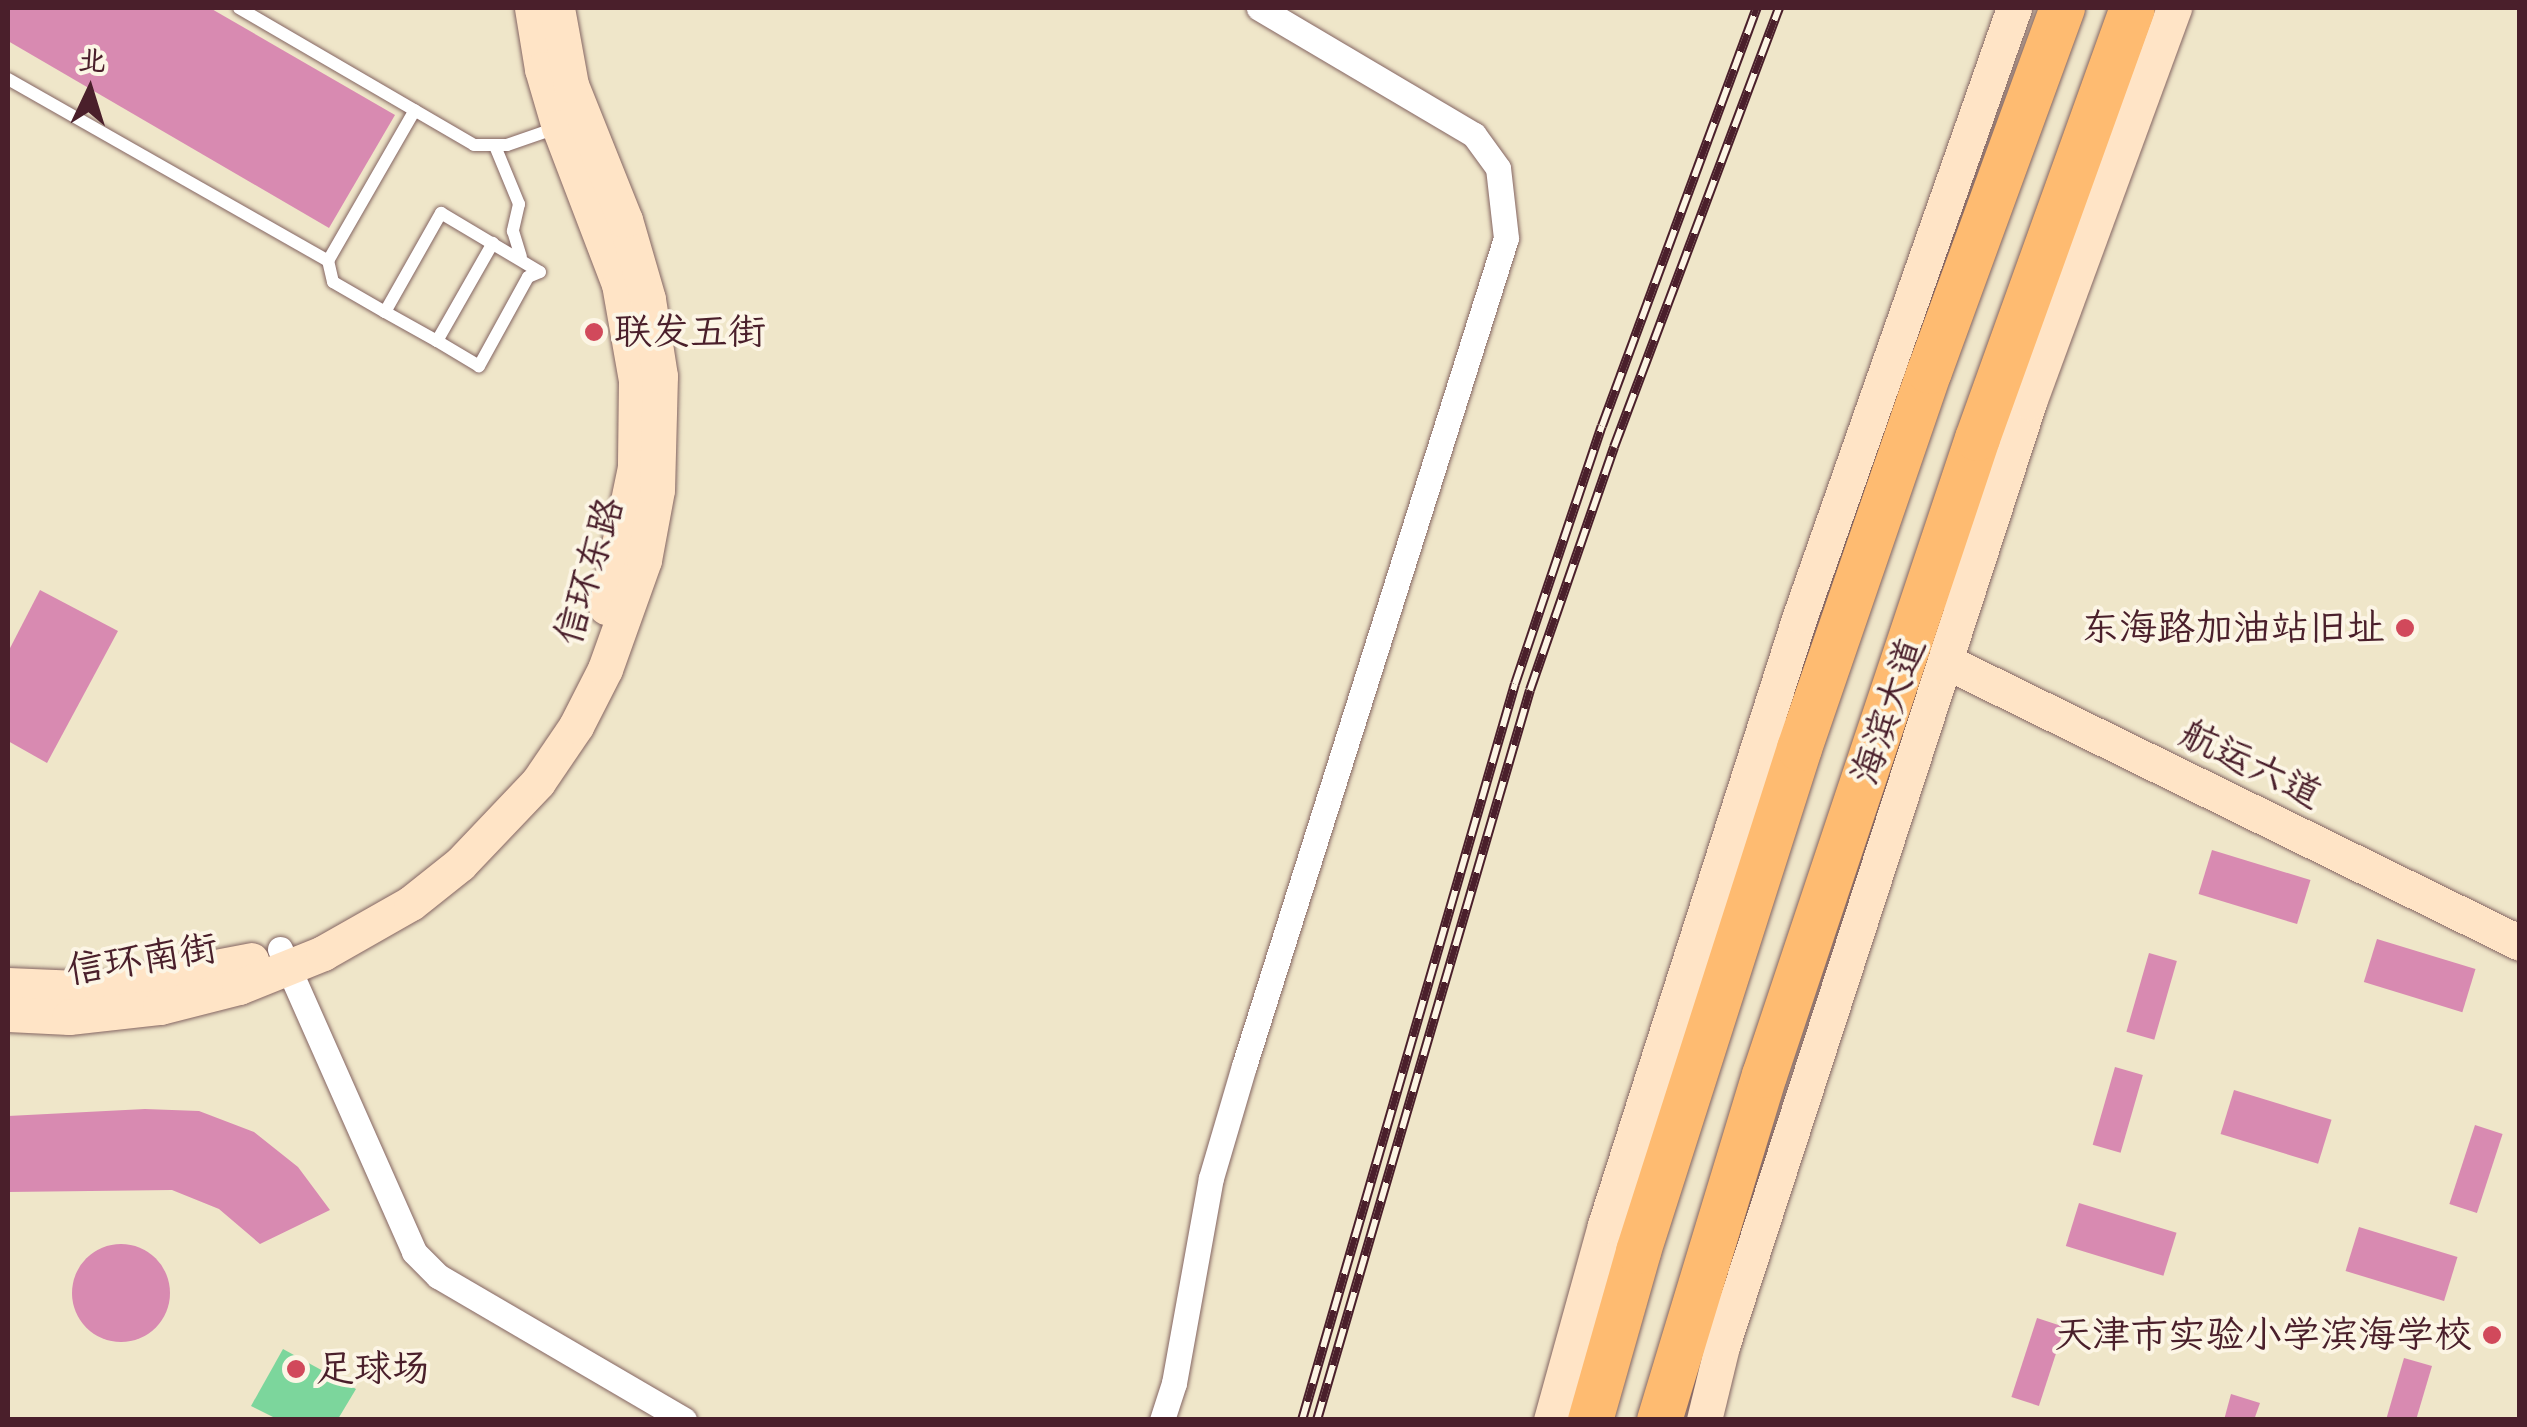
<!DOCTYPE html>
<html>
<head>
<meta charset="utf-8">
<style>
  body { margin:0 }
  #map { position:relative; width:2527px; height:1427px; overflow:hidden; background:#efe6c9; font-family:Itim,"LXGW WenKai TC",sans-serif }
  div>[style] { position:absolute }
  .green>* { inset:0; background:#7cd69c }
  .building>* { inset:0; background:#d88ab1; transform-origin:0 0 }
  .round { border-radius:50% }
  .roads { filter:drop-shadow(0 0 2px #846562) drop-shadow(0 0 2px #846562) }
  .lane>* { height:12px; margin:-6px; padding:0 6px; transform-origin:6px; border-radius:6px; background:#fff }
  .street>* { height:25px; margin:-12.5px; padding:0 12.5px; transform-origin:12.5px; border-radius:12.5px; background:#fff }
  .secondary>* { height:35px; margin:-17.5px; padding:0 17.5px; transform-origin:17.5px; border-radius:17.5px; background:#ffe4c6 }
  .highway>* { height:45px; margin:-22.5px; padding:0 22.5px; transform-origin:22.5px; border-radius:22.5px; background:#febb71 }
  .rail>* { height:10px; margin-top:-5px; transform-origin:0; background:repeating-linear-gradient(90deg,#fcf5e5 0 19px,#4a1f2b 0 38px); box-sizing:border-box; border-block:2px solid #4a1f2b }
  .dots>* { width:28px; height:28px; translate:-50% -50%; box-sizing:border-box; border:5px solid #fcf5e5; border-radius:50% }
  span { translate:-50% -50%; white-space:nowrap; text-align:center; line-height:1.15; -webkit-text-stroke:8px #fcf5e5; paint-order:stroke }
  .poi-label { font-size:38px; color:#4a1f2b }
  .left { translate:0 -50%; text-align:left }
  .right { translate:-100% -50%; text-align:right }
  .street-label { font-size:38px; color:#4a1f2b }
  .frame { position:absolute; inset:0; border:10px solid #4a1f2b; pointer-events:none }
  .north { position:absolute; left:40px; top:40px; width:100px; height:100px; -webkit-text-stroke:8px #fcf5e5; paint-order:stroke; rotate:4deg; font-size:28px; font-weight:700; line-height:40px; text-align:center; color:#4a1f2b }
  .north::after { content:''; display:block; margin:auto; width:35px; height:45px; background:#4a1f2b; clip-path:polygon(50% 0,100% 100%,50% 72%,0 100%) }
</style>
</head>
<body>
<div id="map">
  <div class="green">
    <div style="clip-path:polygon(283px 1349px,356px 1389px,338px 1419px,277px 1419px,251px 1406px)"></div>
  </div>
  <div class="building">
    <div style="clip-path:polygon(8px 8px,210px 8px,395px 115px,329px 228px,8px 41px)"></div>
    <div style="clip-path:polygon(40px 590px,118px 631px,47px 763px,8px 741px,8px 652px)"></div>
    <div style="left:2212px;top:850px;width:103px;height:46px;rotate:17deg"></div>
    <div style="left:2377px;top:939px;width:103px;height:45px;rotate:17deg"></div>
    <div style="left:2149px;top:953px;width:29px;height:82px;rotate:16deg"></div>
    <div style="left:2115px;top:1067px;width:29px;height:81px;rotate:16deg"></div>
    <div style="left:2234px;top:1090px;width:102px;height:46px;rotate:17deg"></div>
    <div style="clip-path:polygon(145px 1109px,199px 1111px,254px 1132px,298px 1167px,330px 1210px,260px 1244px,219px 1209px,172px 1190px,8px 1192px,8px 1116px)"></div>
    <div style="left:2475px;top:1125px;width:29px;height:83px;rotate:18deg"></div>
    <div style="left:2079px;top:1203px;width:102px;height:45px;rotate:17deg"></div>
    <div style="left:2359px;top:1227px;width:103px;height:46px;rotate:17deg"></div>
    <div class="round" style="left:72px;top:1244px;width:98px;height:98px"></div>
    <div style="left:2037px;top:1318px;width:29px;height:83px;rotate:18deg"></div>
    <div style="clip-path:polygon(2404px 1358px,2432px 1366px,2416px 1420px,2386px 1420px)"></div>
    <div style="clip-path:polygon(2231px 1394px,2260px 1403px,2254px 1420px,2224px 1420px)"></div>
  </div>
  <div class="roads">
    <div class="lane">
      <div style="left:239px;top:8px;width:272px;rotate:30.2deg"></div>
      <div style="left:474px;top:145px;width:33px"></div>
      <div style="left:507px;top:145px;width:52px;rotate:-19.1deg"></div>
      <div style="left:8px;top:79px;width:368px;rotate:29.6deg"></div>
      <div style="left:495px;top:146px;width:63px;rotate:67.5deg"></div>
      <div style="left:519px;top:204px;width:28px;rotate:103deg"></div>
      <div style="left:513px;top:231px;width:27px;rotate:73deg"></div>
      <div style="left:385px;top:312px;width:114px;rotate:-60.5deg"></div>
      <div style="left:441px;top:213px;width:115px;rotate:30.8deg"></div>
      <div style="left:540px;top:272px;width:13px;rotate:157deg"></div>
      <div style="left:528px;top:277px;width:102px;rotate:118.8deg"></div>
      <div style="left:479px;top:366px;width:49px;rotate:-149.2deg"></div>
      <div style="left:437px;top:341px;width:60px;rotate:-150.9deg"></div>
      <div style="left:385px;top:312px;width:60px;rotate:-150deg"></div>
      <div style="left:333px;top:282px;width:22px;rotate:-103deg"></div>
      <div style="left:328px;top:261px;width:174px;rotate:-60.1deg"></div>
      <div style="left:437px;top:341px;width:113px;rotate:-60.3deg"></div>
    </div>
    <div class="street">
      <div style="left:280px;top:949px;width:331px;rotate:66.1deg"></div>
      <div style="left:414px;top:1252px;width:34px;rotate:45deg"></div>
      <div style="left:438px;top:1276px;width:285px;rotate:30.3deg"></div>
      <div style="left:1162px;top:1420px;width:39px;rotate:-72deg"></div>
      <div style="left:1174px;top:1383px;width:208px;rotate:-79.8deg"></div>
      <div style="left:1211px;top:1178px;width:117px;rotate:-73.6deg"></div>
      <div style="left:1244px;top:1066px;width:868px;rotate:-72.44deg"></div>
      <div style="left:1506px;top:238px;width:70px;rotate:-96.5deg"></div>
      <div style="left:1498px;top:168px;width:41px;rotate:-126deg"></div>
      <div style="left:1474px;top:135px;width:250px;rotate:-149.4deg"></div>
    </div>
    <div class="secondary">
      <div style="left:532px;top:8px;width:62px;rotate:80.7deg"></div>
      <div style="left:542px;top:69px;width:60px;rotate:73.7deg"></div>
      <div style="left:559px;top:127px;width:168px;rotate:69.1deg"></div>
      <div style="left:619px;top:284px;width:97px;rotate:80deg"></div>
      <div style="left:636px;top:380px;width:87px;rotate:90.7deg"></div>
      <div style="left:635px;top:467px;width:143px;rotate:101.7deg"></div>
      <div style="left:1945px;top:661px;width:640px;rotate:26.12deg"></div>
      <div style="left:8px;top:985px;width:93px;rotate:2.5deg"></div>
      <div style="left:101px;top:989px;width:153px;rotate:-10.9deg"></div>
      <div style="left:8px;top:1014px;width:61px;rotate:2.8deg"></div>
      <div style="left:69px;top:1017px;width:92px;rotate:-6.3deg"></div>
      <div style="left:160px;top:1007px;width:81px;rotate:-14.2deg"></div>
      <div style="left:239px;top:987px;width:91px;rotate:-22deg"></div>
      <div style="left:323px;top:953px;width:101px;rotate:-29.6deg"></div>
      <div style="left:411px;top:903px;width:63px;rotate:-38.5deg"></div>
      <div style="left:460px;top:864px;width:113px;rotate:-46.4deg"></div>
      <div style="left:538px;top:782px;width:68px;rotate:-55.8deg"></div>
      <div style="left:576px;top:726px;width:64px;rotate:-63deg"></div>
      <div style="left:605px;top:669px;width:116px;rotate:-70.3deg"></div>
      <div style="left:644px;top:560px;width:71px;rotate:-79.5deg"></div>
      <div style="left:657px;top:490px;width:114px;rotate:-88.5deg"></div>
      <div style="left:660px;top:376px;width:78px;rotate:-98.9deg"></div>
      <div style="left:648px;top:299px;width:82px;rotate:-106.2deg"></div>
      <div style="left:625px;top:220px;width:145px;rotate:-111.8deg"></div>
      <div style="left:571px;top:85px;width:78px;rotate:-100.3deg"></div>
      <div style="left:1551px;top:1420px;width:202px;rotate:-74.5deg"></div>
      <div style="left:1605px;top:1225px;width:639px;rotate:-72.25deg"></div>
      <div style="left:1800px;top:616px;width:645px;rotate:-70.61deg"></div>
      <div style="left:1704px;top:1420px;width:76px;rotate:-76.3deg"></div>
      <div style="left:1722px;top:1346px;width:993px;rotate:-71.98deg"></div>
      <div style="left:2029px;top:402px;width:420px;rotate:-69.8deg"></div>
    </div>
    <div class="highway">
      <div style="left:1590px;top:1420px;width:176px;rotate:-74.1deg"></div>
      <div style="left:1638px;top:1251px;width:528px;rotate:-72.25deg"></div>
      <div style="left:1799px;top:748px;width:399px;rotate:-71deg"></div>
      <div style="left:1929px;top:371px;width:387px;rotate:-69.9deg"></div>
      <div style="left:1659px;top:1420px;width:361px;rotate:-73.1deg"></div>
      <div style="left:1764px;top:1075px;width:672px;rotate:-71.51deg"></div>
      <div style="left:1977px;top:438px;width:457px;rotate:-70.2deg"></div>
    </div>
  </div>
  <div class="rail">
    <div style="left:1302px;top:1420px;width:766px;rotate:-73.86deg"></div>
    <div style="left:1515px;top:684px;width:272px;rotate:-71.4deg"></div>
    <div style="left:1602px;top:426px;width:446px;rotate:-69.7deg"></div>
    <div style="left:1317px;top:1420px;width:760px;rotate:-73.73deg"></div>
    <div style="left:1530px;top:690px;width:257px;rotate:-70.9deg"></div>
    <div style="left:1614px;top:447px;width:469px;rotate:-69.4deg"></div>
  </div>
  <div class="dots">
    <div style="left:594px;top:332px;background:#d1495b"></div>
    <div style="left:2405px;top:628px;background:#d1495b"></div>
    <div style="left:2492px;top:1335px;background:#d1495b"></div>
    <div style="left:296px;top:1369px;background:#d1495b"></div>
  </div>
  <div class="poi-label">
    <span class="left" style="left:614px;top:332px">联发五街</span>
    <span class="right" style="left:2385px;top:628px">东海路加油站旧址</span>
    <span class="right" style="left:2472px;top:1335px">天津市实验小学滨海学校</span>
    <span class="left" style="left:316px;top:1369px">足球场</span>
  </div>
  <div class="street-label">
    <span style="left:589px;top:571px;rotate:-73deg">信环东路</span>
    <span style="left:1888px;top:711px;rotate:-71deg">海滨大道</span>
    <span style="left:2251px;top:764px;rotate:26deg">航运六道</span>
    <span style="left:142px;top:959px;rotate:-9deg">信环南街</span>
  </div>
  <div class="frame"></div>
  <div class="north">北</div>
</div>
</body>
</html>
